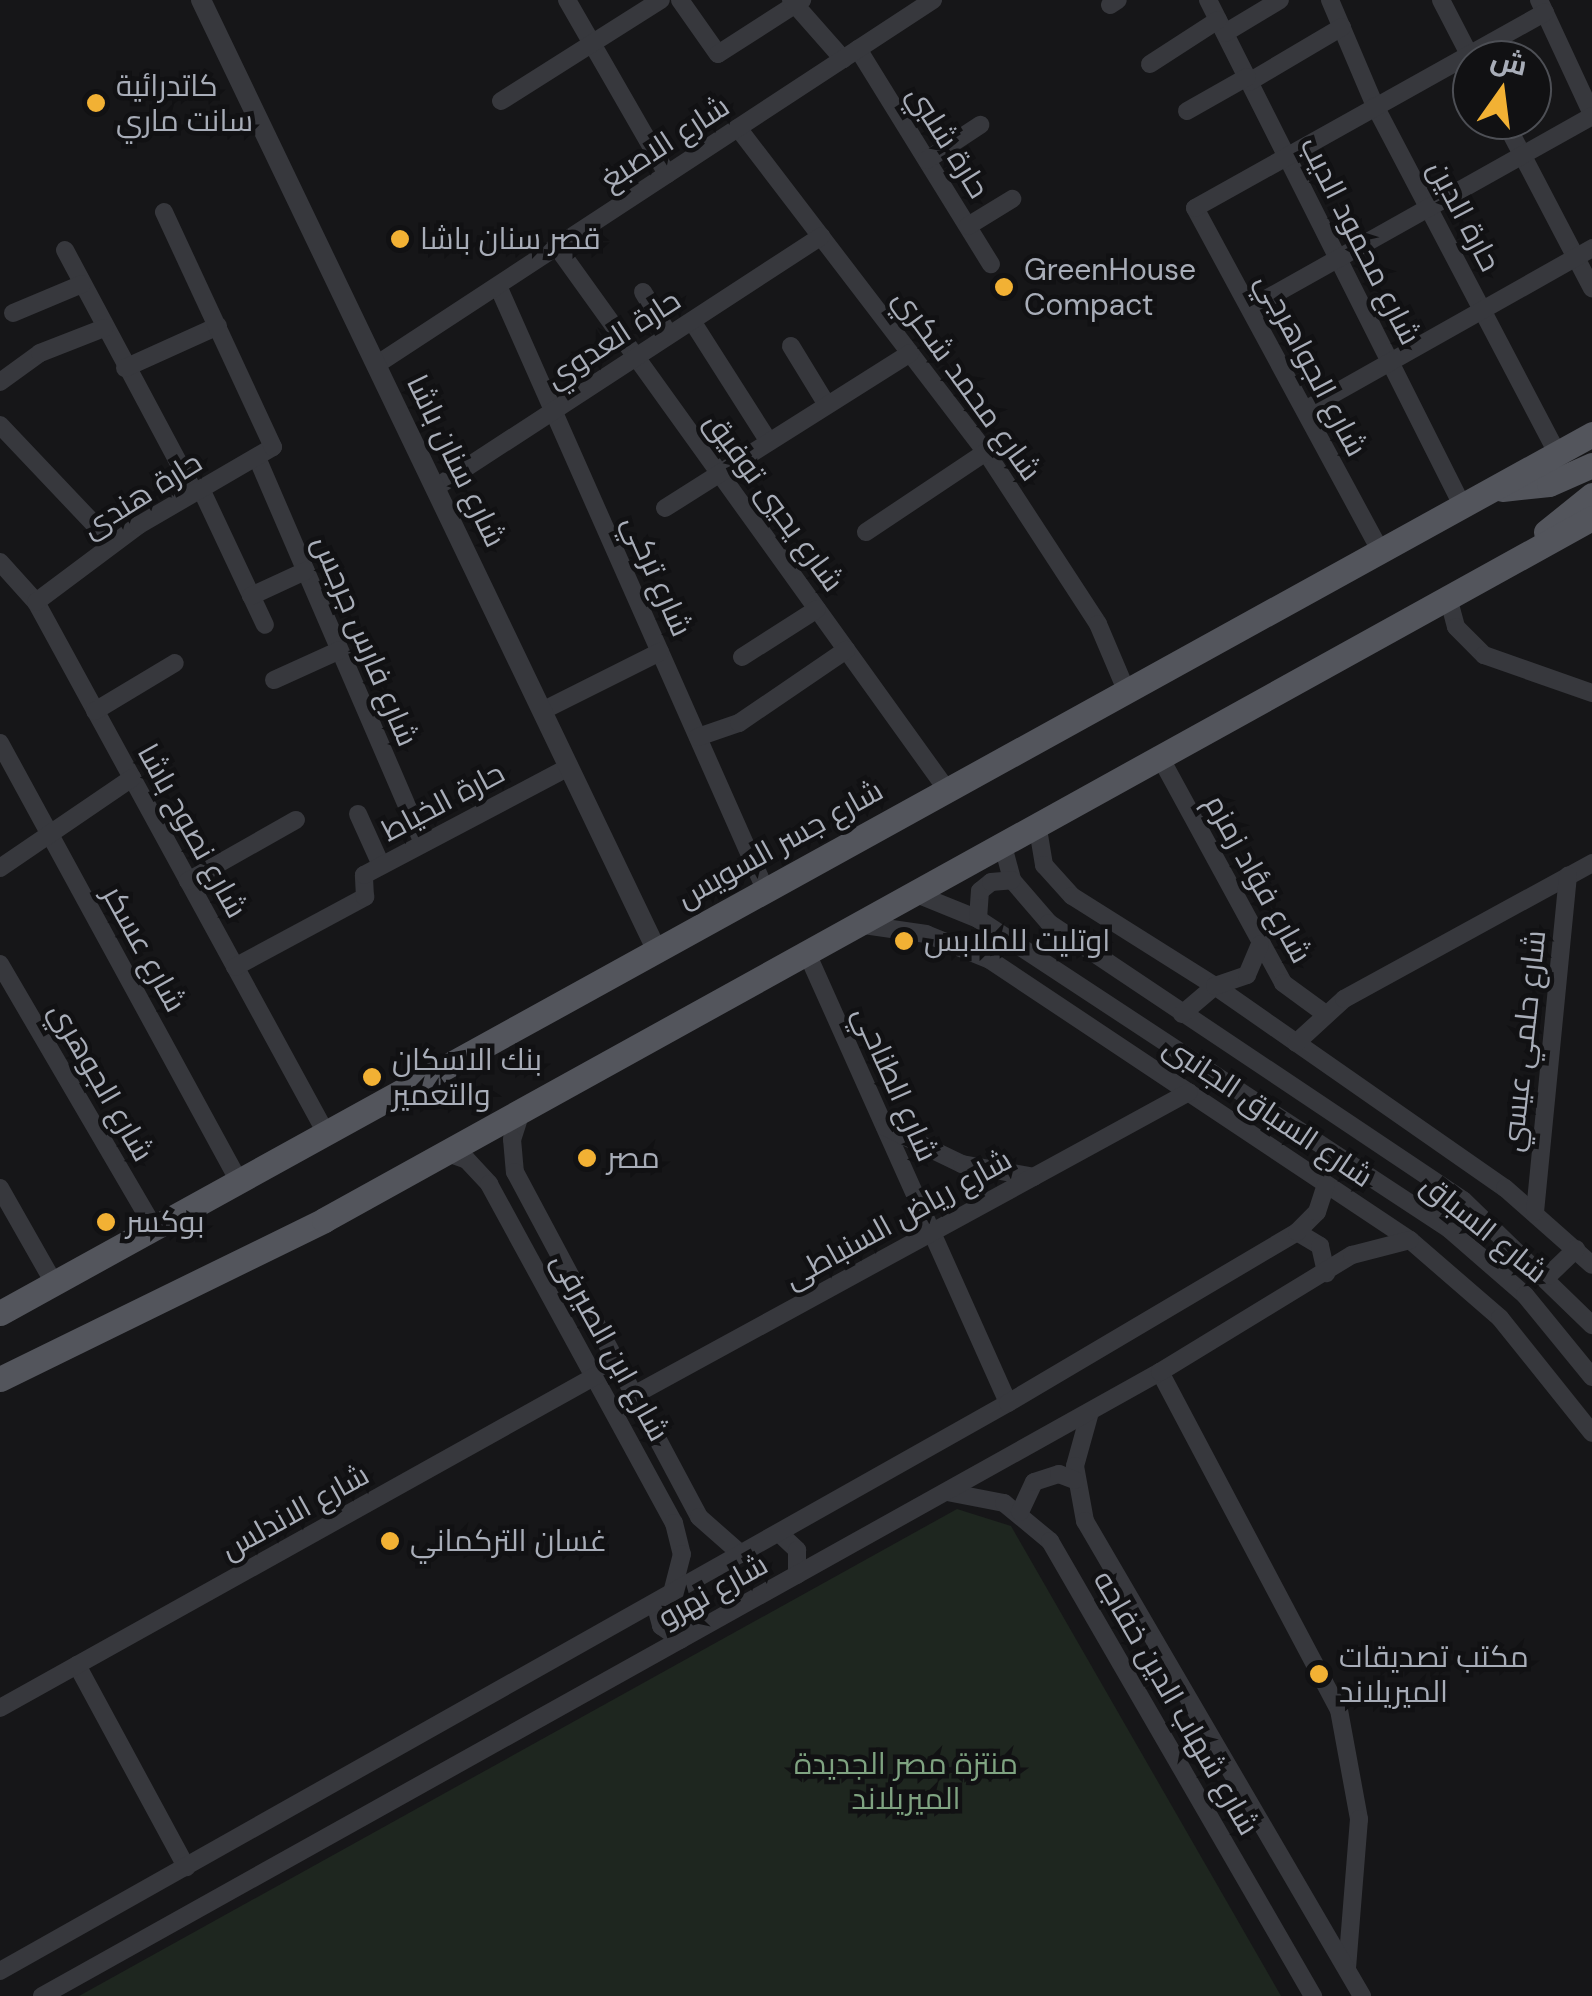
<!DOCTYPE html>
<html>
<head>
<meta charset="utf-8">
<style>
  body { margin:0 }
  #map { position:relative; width:1592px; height:1996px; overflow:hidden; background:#161618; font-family:"DM Sans",Cairo,sans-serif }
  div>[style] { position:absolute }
  .green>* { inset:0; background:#1e261f }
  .minor>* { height:18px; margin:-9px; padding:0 9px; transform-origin:9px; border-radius:9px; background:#37383d }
  .tertiary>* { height:20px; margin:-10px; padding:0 10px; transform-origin:10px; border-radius:10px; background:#37383d }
  .primary>* { height:25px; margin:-12.5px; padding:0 12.5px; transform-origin:12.5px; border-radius:12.5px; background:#53555c }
  .dots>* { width:28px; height:28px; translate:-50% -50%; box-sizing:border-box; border:5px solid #111113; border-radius:50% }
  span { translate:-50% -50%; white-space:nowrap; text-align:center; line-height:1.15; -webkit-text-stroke:9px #111113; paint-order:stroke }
  .poi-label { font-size:30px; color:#a8adb8 }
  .left { translate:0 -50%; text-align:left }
  .street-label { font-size:30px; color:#a8adb8 }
  .park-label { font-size:30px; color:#7fa381 }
  .north { position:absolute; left:1452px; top:40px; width:100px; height:100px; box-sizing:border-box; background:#111113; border:2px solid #4d4f55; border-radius:50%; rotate:14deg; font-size:28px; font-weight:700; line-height:40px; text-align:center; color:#a8adb8 }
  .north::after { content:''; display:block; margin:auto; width:35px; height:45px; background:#f2b134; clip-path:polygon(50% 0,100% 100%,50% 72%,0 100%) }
</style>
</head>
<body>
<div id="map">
  <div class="green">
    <div style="clip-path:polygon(957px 1509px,1011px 1526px,1281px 1996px,79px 1996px)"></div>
  </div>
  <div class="minor">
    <div style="left:567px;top:0;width:201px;rotate:60.1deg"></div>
    <div style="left:680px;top:0;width:66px;rotate:54.9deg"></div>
    <div style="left:718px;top:54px;width:100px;rotate:-32.7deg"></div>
    <div style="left:791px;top:0;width:79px;rotate:48.6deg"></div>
    <div style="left:1208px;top:0;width:568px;rotate:63.3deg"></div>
    <div style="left:1330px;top:0;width:115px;rotate:67deg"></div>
    <div style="left:1375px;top:106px;width:393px;rotate:62.3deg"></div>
    <div style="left:1441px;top:0;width:68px;rotate:62.7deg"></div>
    <div style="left:1539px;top:0;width:126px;rotate:65.1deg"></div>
    <div style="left:1110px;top:5px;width:9px;rotate:-32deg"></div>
    <div style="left:1225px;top:33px;width:64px;rotate:-31deg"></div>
    <div style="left:858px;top:49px;width:253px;rotate:58.3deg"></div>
    <div style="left:1150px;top:64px;width:81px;rotate:-32.9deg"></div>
    <div style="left:1249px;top:82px;width:108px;rotate:-30.6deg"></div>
    <div style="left:501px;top:101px;width:189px;rotate:-32.3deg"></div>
    <div style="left:1187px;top:111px;width:69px;rotate:-29.5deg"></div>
    <div style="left:1504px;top:120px;width:190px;rotate:62.4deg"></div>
    <div style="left:738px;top:128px;width:408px;rotate:52.6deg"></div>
    <div style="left:986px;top:452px;width:205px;rotate:56.9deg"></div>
    <div style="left:1098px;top:624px;width:72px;rotate:67deg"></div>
    <div style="left:927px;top:160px;width:64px;rotate:-33.4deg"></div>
    <div style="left:968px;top:226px;width:52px;rotate:-31.5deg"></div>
    <div style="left:557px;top:247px;width:669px;rotate:54.31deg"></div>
    <div style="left:65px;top:250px;width:274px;rotate:61.9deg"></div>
    <div style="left:498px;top:286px;width:659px;rotate:66.12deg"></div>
    <div style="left:643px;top:292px;width:50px;rotate:58.8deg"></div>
    <div style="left:1250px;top:308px;width:392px;rotate:-29.3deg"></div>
    <div style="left:13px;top:313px;width:75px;rotate:-22.8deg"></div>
    <div style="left:692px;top:321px;width:143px;rotate:57.5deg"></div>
    <div style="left:791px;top:346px;width:69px;rotate:58.6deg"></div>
    <div style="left:376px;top:365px;width:666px;rotate:-33.24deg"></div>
    <div style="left:125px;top:368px;width:102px;rotate:-24.3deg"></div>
    <div style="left:0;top:382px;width:49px;rotate:-35.9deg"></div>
    <div style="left:40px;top:353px;width:69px;rotate:-21.3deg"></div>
    <div style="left:1305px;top:410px;width:330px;rotate:-29.4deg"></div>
    <div style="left:0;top:425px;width:163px;rotate:46.5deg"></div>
    <div style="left:258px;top:460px;width:417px;rotate:66.7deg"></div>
    <div style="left:435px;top:488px;width:461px;rotate:-33.1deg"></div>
    <div style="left:201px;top:489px;width:150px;rotate:64.8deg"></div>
    <div style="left:665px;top:508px;width:290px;rotate:-32.3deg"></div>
    <div style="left:866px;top:532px;width:144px;rotate:-33.7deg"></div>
    <div style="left:1381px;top:552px;width:391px;rotate:-118.4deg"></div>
    <div style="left:1195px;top:208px;width:401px;rotate:-29.2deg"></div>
    <div style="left:0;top:562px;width:54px;rotate:48deg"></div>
    <div style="left:36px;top:602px;width:605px;rotate:61.36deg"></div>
    <div style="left:251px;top:596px;width:60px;rotate:-24.8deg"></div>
    <div style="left:1448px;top:597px;width:31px;rotate:75deg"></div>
    <div style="left:1456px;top:627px;width:40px;rotate:45deg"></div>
    <div style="left:1484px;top:655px;width:114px;rotate:19.4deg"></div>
    <div style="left:36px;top:602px;width:129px;rotate:-36.8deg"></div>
    <div style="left:139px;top:525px;width:155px;rotate:-30.2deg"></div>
    <div style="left:273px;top:447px;width:259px;rotate:-114.9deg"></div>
    <div style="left:742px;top:657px;width:89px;rotate:-32.6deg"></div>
    <div style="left:274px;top:680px;width:72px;rotate:-24.4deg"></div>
    <div style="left:95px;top:711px;width:93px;rotate:-31deg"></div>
    <div style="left:542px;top:711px;width:132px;rotate:-26.6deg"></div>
    <div style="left:698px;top:737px;width:43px;rotate:-18.9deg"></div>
    <div style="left:739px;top:723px;width:130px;rotate:-34.3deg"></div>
    <div style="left:0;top:743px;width:499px;rotate:61.4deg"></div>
    <div style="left:1160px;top:757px;width:257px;rotate:61.4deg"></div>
    <div style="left:1283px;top:983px;width:51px;rotate:36.2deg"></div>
    <div style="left:358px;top:814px;width:56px;rotate:65.7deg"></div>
    <div style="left:1037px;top:823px;width:43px;rotate:80.5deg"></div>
    <div style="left:1044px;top:865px;width:42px;rotate:47.9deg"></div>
    <div style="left:1072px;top:896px;width:169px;rotate:32.2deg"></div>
    <div style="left:1215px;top:986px;width:353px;rotate:34.9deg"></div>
    <div style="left:1505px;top:1188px;width:116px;rotate:41.5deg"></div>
    <div style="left:1002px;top:842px;width:39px;rotate:75deg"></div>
    <div style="left:1012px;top:880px;width:57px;rotate:49.3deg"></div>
    <div style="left:1049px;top:923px;width:498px;rotate:33.8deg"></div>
    <div style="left:1463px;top:1200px;width:180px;rotate:44.1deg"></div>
    <div style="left:0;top:868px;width:160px;rotate:-34.3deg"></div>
    <div style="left:188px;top:881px;width:124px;rotate:-29.5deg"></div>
    <div style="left:914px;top:893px;width:69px;rotate:22.1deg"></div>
    <div style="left:978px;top:919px;width:564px;rotate:33.35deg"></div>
    <div style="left:1449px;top:1229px;width:101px;rotate:41deg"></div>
    <div style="left:1525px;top:1295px;width:106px;rotate:50.7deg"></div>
    <div style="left:978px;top:919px;width:28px;rotate:-86deg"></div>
    <div style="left:980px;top:891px;width:14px;rotate:-39deg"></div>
    <div style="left:991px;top:882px;width:21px;rotate:-5deg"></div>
    <div style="left:857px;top:924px;width:70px;rotate:8.2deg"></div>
    <div style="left:926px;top:934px;width:69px;rotate:22.1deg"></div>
    <div style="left:990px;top:960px;width:505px;rotate:33.69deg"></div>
    <div style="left:1410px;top:1240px;width:119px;rotate:40.9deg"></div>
    <div style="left:1500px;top:1318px;width:147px;rotate:51.3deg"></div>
    <div style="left:806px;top:951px;width:495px;rotate:65.9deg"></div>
    <div style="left:0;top:964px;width:306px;rotate:59.7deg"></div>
    <div style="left:235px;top:967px;width:148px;rotate:-28.3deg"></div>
    <div style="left:365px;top:897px;width:22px;rotate:-93deg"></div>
    <div style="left:364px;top:875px;width:232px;rotate:-27.8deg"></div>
    <div style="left:1182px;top:1014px;width:43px;rotate:-40.3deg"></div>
    <div style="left:1215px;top:986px;width:34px;rotate:-19deg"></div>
    <div style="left:1247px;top:975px;width:33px;rotate:-67deg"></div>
    <div style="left:1296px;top:1043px;width:65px;rotate:-42.5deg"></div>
    <div style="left:1344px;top:999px;width:283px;rotate:-28.7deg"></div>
    <div style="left:522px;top:1109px;width:32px;rotate:108deg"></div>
    <div style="left:512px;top:1139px;width:33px;rotate:85deg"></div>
    <div style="left:515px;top:1172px;width:391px;rotate:61.9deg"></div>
    <div style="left:699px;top:1517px;width:56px;rotate:41.4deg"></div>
    <div style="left:885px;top:1127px;width:85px;rotate:25.7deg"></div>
    <div style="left:962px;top:1164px;width:73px;rotate:10.2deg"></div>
    <div style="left:445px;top:1152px;width:23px;rotate:20deg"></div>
    <div style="left:467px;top:1160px;width:33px;rotate:47deg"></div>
    <div style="left:489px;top:1184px;width:386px;rotate:61.4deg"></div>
    <div style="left:674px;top:1523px;width:32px;rotate:76deg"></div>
    <div style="left:682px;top:1554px;width:40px;rotate:104.4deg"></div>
    <div style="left:0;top:1188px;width:109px;rotate:60.4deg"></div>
    <div style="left:1535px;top:1212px;width:338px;rotate:-84.4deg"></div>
    <div style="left:1297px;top:1232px;width:27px;rotate:31deg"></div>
    <div style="left:1320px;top:1246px;width:28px;rotate:77deg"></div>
    <div style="left:1548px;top:1276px;width:39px;rotate:-44deg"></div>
    <div style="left:1160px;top:1372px;width:382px;rotate:62.1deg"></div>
    <div style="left:1339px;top:1710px;width:111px;rotate:79.6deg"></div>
    <div style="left:1359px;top:1819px;width:150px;rotate:94.6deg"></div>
    <div style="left:634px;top:1395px;width:632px;rotate:-28.63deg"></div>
    <div style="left:1090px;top:1412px;width:56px;rotate:105.5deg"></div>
    <div style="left:1075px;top:1466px;width:56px;rotate:79.7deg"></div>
    <div style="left:1085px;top:1521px;width:550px;rotate:59.75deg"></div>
    <div style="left:947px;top:1492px;width:58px;rotate:10.9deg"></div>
    <div style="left:1004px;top:1503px;width:60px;rotate:39.6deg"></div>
    <div style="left:1050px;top:1541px;width:526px;rotate:59.97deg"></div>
    <div style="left:1020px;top:1512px;width:33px;rotate:-65deg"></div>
    <div style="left:1034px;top:1482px;width:26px;rotate:-18deg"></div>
    <div style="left:1059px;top:1474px;width:17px;rotate:21deg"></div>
    <div style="left:779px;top:1533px;width:25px;rotate:43deg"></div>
    <div style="left:797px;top:1550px;width:25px;rotate:90deg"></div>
    <div style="left:655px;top:1603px;width:24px;rotate:75deg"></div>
    <div style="left:661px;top:1626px;width:24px;rotate:35deg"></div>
    <div style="left:77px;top:1665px;width:230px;rotate:61.6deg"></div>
    <div style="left:0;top:1708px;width:706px;rotate:-29.14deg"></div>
    <div style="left:0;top:1971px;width:1157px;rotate:-29.4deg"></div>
    <div style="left:1008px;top:1403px;width:336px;rotate:-30.6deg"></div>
    <div style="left:1297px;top:1232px;width:28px;rotate:-45deg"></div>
    <div style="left:1317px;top:1212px;width:29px;rotate:-72deg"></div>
    <div style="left:42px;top:1996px;width:1280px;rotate:-29.17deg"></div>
    <div style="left:1160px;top:1372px;width:225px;rotate:-31.4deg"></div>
    <div style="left:1352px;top:1255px;width:60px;rotate:-14.5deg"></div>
  </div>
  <div class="tertiary">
    <div style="left:201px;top:0;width:1052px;rotate:64.38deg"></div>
  </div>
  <div class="primary">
    <div style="left:1502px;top:489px;width:47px;rotate:-6.1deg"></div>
    <div style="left:1549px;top:484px;width:47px;rotate:-23.8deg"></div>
    <div style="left:1546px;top:532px;width:59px;rotate:-38.8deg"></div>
    <div style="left:0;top:1313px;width:1819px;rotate:-28.9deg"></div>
    <div style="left:0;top:1379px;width:361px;rotate:-26.1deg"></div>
    <div style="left:324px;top:1220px;width:1449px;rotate:-28.97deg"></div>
  </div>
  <div class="dots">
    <div style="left:96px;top:103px;background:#f2b134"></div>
    <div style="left:400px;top:239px;background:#f2b134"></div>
    <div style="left:1004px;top:287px;background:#f2b134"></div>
    <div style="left:904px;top:941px;background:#f2b134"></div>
    <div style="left:372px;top:1077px;background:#f2b134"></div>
    <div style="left:587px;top:1158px;background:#f2b134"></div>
    <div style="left:106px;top:1222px;background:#f2b134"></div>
    <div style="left:390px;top:1541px;background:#f2b134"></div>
    <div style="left:1319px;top:1674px;background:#f2b134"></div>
  </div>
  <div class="poi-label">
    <span class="left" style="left:116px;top:103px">كاتدرائية<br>سانت ماري</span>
    <span class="left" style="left:420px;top:239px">قصر سنان باشا</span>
    <span class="left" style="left:1024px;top:287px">GreenHouse<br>Compact</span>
    <span class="left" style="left:924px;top:941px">اوتليت للملابس</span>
    <span class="left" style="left:392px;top:1077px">بنك الاسكان<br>والتعمير</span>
    <span class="left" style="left:607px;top:1158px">مصر</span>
    <span class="left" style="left:126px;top:1222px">بوكسر</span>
    <span class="left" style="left:410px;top:1541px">غسان التركماني</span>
    <span class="left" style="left:1339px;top:1674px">مكتب تصديقات<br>الميريلاند</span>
  </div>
  <div class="street-label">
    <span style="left:948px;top:142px;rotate:58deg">حارة شلبي</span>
    <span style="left:665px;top:143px;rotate:-33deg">شارع الاصبغ</span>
    <span style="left:1464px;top:216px;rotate:62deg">حارة الدين</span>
    <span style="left:1360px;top:241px;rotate:63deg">شارع محمود الديب</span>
    <span style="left:613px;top:339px;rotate:-33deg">حارة العدوي</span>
    <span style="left:1311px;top:365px;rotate:62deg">شارع الجواهرجي</span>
    <span style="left:967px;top:385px;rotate:54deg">شارع محمد شكري</span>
    <span style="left:456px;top:461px;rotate:64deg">شارع سنان باشا</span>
    <span style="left:142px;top:495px;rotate:-32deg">حارة هندى</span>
    <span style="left:774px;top:502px;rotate:54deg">شارع يحيي توفيق</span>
    <span style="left:657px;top:576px;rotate:66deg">شارع تركي</span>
    <span style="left:365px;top:641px;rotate:67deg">شارع فارس جرجس</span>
    <span style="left:443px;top:802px;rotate:-28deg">حارة الخياط</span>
    <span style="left:192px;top:831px;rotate:61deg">شارع نصوح باشا</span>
    <span style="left:780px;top:844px;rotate:-29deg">شارع جسر السويس</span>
    <span style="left:1258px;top:879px;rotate:61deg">شارع فؤاد زمزم</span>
    <span style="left:144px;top:949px;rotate:61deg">شارع عسكر</span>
    <span style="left:1524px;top:1041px;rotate:-84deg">شارع حلمي عيسي</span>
    <span style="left:101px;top:1082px;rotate:60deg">شارع الجوهري</span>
    <span style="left:895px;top:1084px;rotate:66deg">شارع الطناحي</span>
    <span style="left:1268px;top:1112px;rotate:34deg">شارع السباق الجانبى</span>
    <span style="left:898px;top:1219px;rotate:-29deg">شارع رياض السنباطى</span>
    <span style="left:1484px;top:1229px;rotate:39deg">شارع السباق</span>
    <span style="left:610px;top:1347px;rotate:61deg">شارع ابن الصيرفى</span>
    <span style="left:295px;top:1512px;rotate:-29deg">شارع الاندلس</span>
    <span style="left:713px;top:1591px;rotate:-29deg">شارع نهرو</span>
    <span style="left:1176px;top:1703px;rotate:60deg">شارع شهاب الدين خفاجه</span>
  </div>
  <div class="park-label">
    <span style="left:906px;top:1781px">منتزة مصر الجديدة<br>الميريلاند</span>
  </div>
  <div class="north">ش</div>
</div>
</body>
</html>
